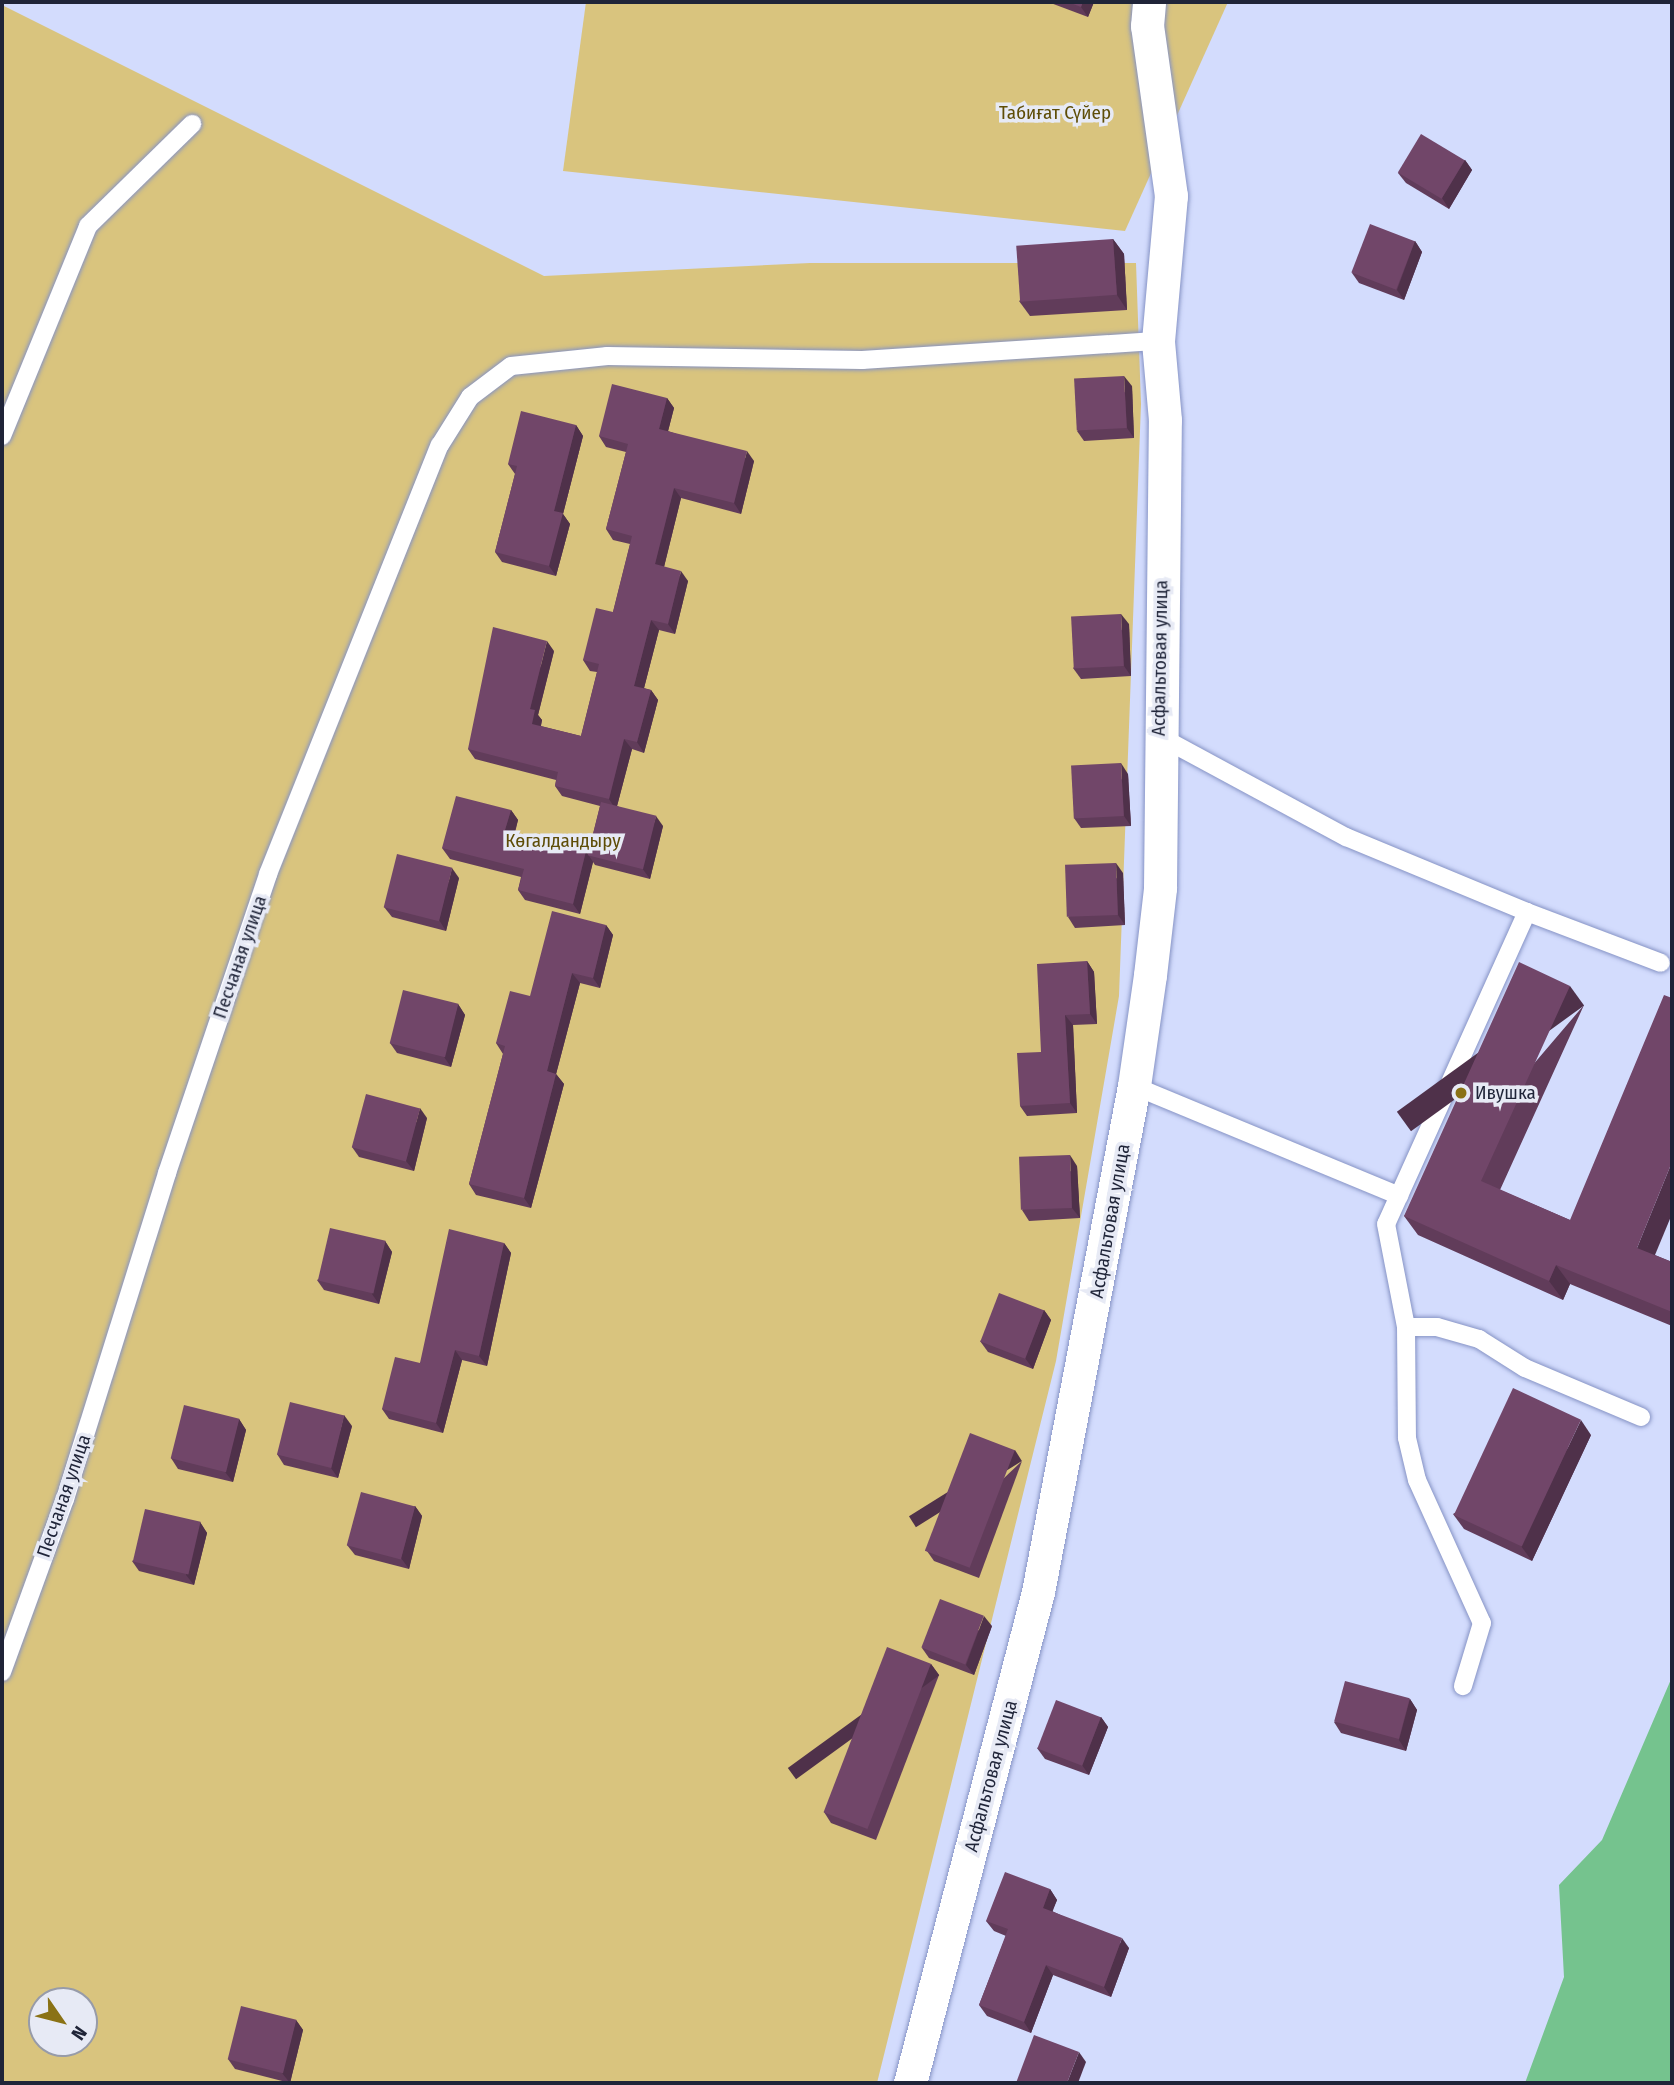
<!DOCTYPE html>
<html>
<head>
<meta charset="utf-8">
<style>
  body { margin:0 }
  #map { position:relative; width:1674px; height:2085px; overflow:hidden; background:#d3dcfd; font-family:"Fira Sans Condensed",sans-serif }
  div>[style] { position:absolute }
  .green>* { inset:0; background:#d9c47e }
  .water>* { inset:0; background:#75c38e }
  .roads { filter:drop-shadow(0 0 2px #8693c5) drop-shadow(0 0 2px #8693c5) }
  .lane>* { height:18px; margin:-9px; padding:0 9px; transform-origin:9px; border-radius:9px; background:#fff }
  .street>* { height:33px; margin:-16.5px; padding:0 16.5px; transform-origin:16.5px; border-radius:16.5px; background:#fff }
  .wall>* { inset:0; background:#613c5a }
  .shaded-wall>* { inset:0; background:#4f314a; transform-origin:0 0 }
  .building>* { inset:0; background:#714669; transform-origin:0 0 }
  .dots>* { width:19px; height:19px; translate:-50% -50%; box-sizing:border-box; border:4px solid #e7eaf5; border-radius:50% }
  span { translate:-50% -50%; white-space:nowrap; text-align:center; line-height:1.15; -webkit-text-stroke:7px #e7eaf5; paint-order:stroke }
  .park-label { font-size:19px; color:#5e4d07 }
  .street-label { font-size:19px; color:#1f2438 }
  .poi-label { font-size:19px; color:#1f2438 }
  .left { translate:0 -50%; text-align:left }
  .frame { position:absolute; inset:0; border:4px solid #1f2438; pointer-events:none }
  .north { position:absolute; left:28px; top:1987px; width:70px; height:70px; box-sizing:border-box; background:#e7eaf5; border:2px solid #979ba9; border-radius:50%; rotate:125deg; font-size:19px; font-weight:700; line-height:28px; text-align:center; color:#1f2438 }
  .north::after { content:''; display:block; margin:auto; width:24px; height:32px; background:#8a7215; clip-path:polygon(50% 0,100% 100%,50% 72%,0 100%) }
</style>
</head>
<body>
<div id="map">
  <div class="green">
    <div style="clip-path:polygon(586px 2px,1228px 2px,1125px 231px,563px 171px)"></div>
    <div style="clip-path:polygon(evenodd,2px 5px,544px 276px,810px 263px,1136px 263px,1141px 404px,1119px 996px,1056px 1361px,877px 2083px,2px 2083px,2px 5px,42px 2001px,84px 2001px,84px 2043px,42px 2043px,42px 2001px)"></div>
  </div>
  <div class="water">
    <div style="clip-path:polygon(1672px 1677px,1672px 2083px,1525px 2083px,1564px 1977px,1559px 1885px,1602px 1840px)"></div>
  </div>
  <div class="roads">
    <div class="lane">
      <div style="left:2px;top:436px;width:227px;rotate:-67.7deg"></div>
      <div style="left:88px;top:226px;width:146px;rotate:-44.4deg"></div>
      <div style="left:1159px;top:736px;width:213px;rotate:28.4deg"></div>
      <div style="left:1346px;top:837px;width:196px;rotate:22.5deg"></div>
      <div style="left:1527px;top:912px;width:342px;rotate:114.3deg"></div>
      <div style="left:1386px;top:1224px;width:105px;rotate:79deg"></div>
      <div style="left:1406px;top:1327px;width:111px;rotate:89.5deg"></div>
      <div style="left:1407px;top:1438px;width:43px;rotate:76.6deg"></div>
      <div style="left:1417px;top:1480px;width:157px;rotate:65.6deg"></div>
      <div style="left:1482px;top:1623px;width:66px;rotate:106.8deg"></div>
      <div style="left:1527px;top:912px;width:143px;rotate:20.8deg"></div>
      <div style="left:1134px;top:1086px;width:287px;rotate:22.5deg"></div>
      <div style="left:1406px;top:1327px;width:31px"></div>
      <div style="left:1437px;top:1327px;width:44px;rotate:15.9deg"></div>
      <div style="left:1479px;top:1339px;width:54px;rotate:32.2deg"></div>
      <div style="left:1525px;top:1368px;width:126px;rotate:22.9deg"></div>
      <div style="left:2px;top:1672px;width:184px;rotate:-70deg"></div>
      <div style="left:65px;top:1499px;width:342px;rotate:-72.6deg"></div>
      <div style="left:167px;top:1173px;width:316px;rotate:-71.3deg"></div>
      <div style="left:268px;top:874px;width:462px;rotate:-68.2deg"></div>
      <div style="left:440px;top:445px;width:57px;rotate:-58deg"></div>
      <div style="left:470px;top:397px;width:51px;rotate:-37.1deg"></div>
      <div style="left:511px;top:366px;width:97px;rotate:-5.9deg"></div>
      <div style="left:607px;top:356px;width:255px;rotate:0.9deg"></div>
      <div style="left:862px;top:360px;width:297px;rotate:-3.7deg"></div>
    </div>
    <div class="street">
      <div style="left:910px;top:2083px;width:507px;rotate:-75.39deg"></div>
      <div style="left:1038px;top:1592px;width:515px;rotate:-79.26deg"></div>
      <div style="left:1134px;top:1086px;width:112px;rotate:-81.8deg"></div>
      <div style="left:1150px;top:975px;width:88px;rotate:-83.4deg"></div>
      <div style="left:1160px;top:888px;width:468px;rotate:-89.4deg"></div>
      <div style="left:1165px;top:420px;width:79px;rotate:-95.1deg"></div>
      <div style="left:1158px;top:341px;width:146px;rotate:-84.9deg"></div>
      <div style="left:1171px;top:196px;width:172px;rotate:-98deg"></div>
      <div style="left:1147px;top:26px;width:24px;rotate:-85deg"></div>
    </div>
  </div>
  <div class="wall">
    <div style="clip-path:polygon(1048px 2px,1094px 2px,1088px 17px)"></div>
    <div style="clip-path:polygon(1465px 160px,1472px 170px,1449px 209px,1406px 183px,1398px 173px)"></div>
    <div style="clip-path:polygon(1113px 239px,1124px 254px,1127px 310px,1030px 316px,1019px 301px)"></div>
    <div style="clip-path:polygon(1415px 241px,1422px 252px,1404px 300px,1359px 283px,1352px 273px)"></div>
    <div style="clip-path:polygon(1132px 386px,1134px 438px,1084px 441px,1077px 431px)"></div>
    <div style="clip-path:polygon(667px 398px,674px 408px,668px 431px,754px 461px,741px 514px,681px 498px,664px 567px,688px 581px,675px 634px,659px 630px,644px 688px,651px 690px,658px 700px,644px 753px,632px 749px,617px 806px,663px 826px,650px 879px,595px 865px,593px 862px,580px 914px,525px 900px,518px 890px,521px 877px,450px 859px,442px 848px,511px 810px,518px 820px,515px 833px,586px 851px,588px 854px,600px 806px,562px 796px,555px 786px,556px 780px,475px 759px,468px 749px,554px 651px,538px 715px,542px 720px,541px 726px,581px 736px,597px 672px,590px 671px,583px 660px,613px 612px,630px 544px,613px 540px,606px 529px,626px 452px,606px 447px,599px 436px)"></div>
    <div style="clip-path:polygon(576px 425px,583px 436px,563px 514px,570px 524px,556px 576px,502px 562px,495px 552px,515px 474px,508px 464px)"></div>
    <div style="clip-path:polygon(1129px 624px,1131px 676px,1081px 679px,1073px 668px)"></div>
    <div style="clip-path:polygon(1128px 774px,1131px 826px,1081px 828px,1074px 818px)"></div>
    <div style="clip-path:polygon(1123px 873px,1125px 925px,1075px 928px,1068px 917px)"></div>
    <div style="clip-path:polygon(459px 878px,446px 931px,392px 917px,384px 907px)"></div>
    <div style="clip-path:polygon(606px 925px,613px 935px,600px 988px,580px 983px,556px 1074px,564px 1084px,531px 1208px,476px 1195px,469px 1184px,503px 1054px,496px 1043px)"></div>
    <div style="clip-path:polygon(1087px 961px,1094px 972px,1097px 1024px,1073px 1025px,1077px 1113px,1027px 1116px,1020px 1106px,1041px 1052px)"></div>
    <div style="clip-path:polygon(458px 1004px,465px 1015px,451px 1067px,397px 1053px,390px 1043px)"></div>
    <div style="clip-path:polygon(1584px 1005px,1500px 1190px,1570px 1220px,1672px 1262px,1672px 1326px,1570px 1284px,1563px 1300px,1418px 1235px,1404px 1216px)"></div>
    <div style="clip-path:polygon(427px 1118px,414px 1171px,359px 1157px,352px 1147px)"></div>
    <div style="clip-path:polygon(1077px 1166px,1080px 1218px,1029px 1221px,1022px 1210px)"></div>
    <div style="clip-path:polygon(385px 1241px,392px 1252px,379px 1304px,324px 1290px,317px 1280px)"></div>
    <div style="clip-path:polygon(504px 1243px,511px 1253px,487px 1366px,462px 1360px,443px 1433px,389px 1419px,382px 1409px,420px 1363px)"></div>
    <div style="clip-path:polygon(1044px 1310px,1051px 1320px,1033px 1369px,988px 1352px,980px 1341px)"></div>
    <div style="clip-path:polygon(239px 1419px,246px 1430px,233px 1482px,178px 1469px,171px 1458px)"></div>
    <div style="clip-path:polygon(352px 1426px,338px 1478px,284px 1465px,277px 1454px)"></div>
    <div style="clip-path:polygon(1591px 1435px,1532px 1561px,1464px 1529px,1453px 1514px)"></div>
    <div style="clip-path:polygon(1022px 1461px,979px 1578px,934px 1561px,927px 1551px)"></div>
    <div style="clip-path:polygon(415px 1506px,422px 1516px,409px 1569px,355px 1555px,347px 1545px)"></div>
    <div style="clip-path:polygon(200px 1522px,207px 1533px,194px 1585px,139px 1571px,132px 1561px)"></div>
    <div style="clip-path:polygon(992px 1626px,974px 1675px,929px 1658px,922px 1648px)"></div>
    <div style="clip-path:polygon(931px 1664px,939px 1675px,876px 1840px,831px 1823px,824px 1812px)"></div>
    <div style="clip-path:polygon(1410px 1699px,1417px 1710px,1406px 1751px,1341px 1733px,1334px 1722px)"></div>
    <div style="clip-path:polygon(1101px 1717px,1108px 1727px,1089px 1775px,1045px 1759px,1037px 1748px)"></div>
    <div style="clip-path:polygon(1050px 1889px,1057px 1900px,1052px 1911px,1129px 1948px,1111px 1997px,1053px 1975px,1031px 2033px,987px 2016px,979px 2005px,1006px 1936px,994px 1931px,986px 1921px)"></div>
    <div style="clip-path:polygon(296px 2020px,303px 2030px,290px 2083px,235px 2069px,228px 2059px)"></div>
  </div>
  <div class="shaded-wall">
    <div style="clip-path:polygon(1083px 2px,1094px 2px,1088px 17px,1081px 7px)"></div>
    <div style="clip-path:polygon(1465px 160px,1472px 170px,1449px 209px,1442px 198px)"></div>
    <div style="clip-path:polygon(1113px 239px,1124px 254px,1127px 310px,1117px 295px)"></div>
    <div style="clip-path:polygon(1415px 241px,1422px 252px,1404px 300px,1397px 290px)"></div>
    <div style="clip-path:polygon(1124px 376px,1132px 386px,1134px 438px,1127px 428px)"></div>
    <div style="clip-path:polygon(667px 398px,674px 408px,666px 439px,659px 429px)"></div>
    <div style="clip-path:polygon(576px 425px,583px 436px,563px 514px,570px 524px,556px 576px,549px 566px,554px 511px)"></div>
    <div style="clip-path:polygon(747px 451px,754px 461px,741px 514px,734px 503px)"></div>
    <div style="clip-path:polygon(674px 488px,681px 498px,662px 575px,655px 564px)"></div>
    <div style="clip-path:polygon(681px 571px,688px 581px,675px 634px,668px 624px)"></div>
    <div style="clip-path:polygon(1121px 614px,1129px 624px,1131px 676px,1124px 666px)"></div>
    <div style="clip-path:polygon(651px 620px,659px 630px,642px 696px,634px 686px)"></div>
    <div style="clip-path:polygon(547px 641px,554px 651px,538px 715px,542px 720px,539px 734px,532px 724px,530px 709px)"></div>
    <div style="clip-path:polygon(651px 690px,658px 700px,644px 753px,637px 742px)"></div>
    <div style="clip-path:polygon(624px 739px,632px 749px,616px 810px,609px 799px)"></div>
    <div style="clip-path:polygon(1121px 763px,1128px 774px,1131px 826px,1124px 816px)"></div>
    <div style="clip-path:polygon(511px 810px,518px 820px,512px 841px,505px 830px)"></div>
    <div style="clip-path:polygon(656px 816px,663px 826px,650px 879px,642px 868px)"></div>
    <div style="clip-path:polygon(586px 851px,593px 862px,580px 914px,573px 904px)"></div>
    <div style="clip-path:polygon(1116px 863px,1123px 873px,1125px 925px,1118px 915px)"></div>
    <div style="clip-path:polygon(452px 868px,459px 878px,446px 931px,439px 920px)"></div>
    <div style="clip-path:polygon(606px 925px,613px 935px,600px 988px,593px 978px)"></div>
    <div style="clip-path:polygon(1087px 961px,1094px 972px,1097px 1024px,1090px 1014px)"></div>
    <div style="clip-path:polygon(572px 973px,580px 983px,554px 1082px,547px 1071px)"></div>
    <div style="left:1570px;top:986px;width:24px;height:214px;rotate:54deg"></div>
    <div style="clip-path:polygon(458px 1004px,465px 1015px,451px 1067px,444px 1057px)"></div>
    <div style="clip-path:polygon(1065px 1015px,1073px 1025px,1077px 1113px,1070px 1103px)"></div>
    <div style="clip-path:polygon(556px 1074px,564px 1084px,531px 1208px,524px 1198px)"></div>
    <div style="clip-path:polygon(420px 1108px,427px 1118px,414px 1171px,406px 1161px)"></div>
    <div style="clip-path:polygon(1070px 1155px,1077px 1166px,1080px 1218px,1072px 1208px)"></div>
    <div style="clip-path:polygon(1672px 1162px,1672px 1214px,1650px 1267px,1637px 1248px)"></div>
    <div style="clip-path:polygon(385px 1241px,392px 1252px,379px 1304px,372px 1294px)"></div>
    <div style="clip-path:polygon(504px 1243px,511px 1253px,487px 1366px,479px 1356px)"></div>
    <div style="clip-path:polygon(1556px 1265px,1570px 1284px,1563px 1300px,1549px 1281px)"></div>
    <div style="clip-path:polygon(1044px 1310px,1051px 1320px,1033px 1369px,1025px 1358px)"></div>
    <div style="clip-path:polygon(455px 1350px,462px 1360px,443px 1433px,436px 1423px)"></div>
    <div style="clip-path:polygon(344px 1415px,352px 1426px,338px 1478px,331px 1468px)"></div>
    <div style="clip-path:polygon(239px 1419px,246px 1430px,233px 1482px,225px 1472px)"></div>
    <div style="clip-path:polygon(1581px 1420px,1591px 1435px,1532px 1561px,1521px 1546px)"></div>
    <div style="left:1015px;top:1450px;width:13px;height:125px;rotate:58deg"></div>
    <div style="clip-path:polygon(415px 1506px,422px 1516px,409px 1569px,401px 1558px)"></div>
    <div style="clip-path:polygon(200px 1522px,207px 1533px,194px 1585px,186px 1575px)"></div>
    <div style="clip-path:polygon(984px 1616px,992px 1626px,974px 1675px,966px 1665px)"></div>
    <div style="left:931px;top:1664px;width:14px;height:177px;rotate:54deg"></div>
    <div style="clip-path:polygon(1410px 1699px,1417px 1710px,1406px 1751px,1399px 1740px)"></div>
    <div style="clip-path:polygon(1101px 1717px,1108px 1727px,1089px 1775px,1082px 1765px)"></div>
    <div style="clip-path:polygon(1050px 1889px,1057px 1900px,1050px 1918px,1043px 1908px)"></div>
    <div style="clip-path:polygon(1122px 1938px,1129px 1948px,1111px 1997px,1104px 1987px)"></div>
    <div style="clip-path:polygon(1046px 1965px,1053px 1975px,1031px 2033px,1024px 2022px)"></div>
    <div style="clip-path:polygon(296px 2020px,303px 2030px,290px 2083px,282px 2073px)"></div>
    <div style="clip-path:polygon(1079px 2052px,1086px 2062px,1078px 2083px,1067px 2083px)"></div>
  </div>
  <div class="building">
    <div style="clip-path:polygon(1068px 2px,1083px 2px,1081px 7px)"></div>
    <div style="left:1421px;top:134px;width:51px;height:45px;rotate:31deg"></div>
    <div style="left:1370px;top:224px;width:48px;height:52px;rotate:21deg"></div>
    <div style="left:1113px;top:239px;width:56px;height:97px;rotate:86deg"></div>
    <div style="left:1124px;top:376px;width:52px;height:50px;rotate:87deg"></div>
    <div style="clip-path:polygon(612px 384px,667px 398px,659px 429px,747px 451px,734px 503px,674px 488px,655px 564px,681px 571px,668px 624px,651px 620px,634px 686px,651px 690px,637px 742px,624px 739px,609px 799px,555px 786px,558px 772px,468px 749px,493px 627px,547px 641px,530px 709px,535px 710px,532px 724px,581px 736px,599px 664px,583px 660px,596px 608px,613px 612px,632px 536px,606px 529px,628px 444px,599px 436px)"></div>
    <div style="clip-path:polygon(521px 411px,576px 425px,554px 511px,563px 513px,549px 566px,495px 552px,517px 466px,508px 464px)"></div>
    <div style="left:1121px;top:614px;width:52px;height:50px;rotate:87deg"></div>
    <div style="left:1121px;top:763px;width:53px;height:50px;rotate:87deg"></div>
    <div style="clip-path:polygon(456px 796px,511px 810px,505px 830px,586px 851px,573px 904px,518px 890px,524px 869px,442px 848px)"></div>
    <div style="left:601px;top:802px;width:57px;height:55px;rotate:14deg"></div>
    <div style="left:397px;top:854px;width:57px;height:55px;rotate:14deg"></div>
    <div style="left:1116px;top:863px;width:52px;height:51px;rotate:88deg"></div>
    <div style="clip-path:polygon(552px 911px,606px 925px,593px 978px,572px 973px,547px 1071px,556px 1074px,524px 1198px,469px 1184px,505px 1046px,496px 1043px,510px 991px,530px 996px)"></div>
    <div style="clip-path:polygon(1087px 961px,1090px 1014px,1065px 1015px,1070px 1103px,1020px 1106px,1017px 1053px,1041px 1052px,1037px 964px)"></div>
    <div style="clip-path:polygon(1519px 962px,1570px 986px,1481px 1181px,1570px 1220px,1664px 995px,1672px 998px,1672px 1162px,1637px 1248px,1672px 1262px,1672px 1312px,1556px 1265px,1549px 1281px,1404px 1216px)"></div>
    <div style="left:403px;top:990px;width:57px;height:55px;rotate:14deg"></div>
    <div style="left:366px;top:1094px;width:56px;height:55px;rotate:15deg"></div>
    <div style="left:1070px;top:1155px;width:53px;height:51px;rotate:88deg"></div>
    <div style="left:330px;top:1228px;width:57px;height:54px;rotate:13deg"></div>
    <div style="clip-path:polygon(449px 1229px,504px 1243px,479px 1356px,455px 1350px,436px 1423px,382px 1409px,395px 1357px,420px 1363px)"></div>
    <div style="left:999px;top:1293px;width:48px;height:52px;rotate:21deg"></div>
    <div style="left:1513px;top:1388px;width:75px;height:140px;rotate:25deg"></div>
    <div style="left:290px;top:1402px;width:56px;height:54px;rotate:14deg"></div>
    <div style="left:184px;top:1405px;width:57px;height:55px;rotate:14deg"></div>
    <div style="left:970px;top:1433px;width:48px;height:126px;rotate:21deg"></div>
    <div style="left:361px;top:1492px;width:56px;height:55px;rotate:15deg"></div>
    <div style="left:145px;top:1509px;width:57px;height:54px;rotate:13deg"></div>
    <div style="left:940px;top:1599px;width:47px;height:52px;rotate:21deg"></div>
    <div style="left:887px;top:1647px;width:47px;height:177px;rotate:21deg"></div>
    <div style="left:1345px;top:1681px;width:67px;height:42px;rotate:15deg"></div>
    <div style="left:1056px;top:1700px;width:48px;height:52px;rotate:21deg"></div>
    <div style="clip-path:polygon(1005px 1872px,1050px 1889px,1043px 1908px,1122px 1938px,1104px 1987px,1046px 1965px,1024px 2022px,979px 2005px,1008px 1929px,986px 1921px)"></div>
    <div style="left:241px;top:2006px;width:57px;height:55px;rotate:14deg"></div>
    <div style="clip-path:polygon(1034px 2035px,1079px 2052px,1067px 2083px,1016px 2083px)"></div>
  </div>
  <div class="dots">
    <div style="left:1461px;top:1093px;background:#8a7215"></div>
  </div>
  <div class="park-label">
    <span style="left:1055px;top:113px">Табиғат Сүйер</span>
    <span style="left:563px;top:841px">Көгалдандыру</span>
  </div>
  <div class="street-label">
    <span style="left:1160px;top:658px;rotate:-89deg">Асфальтовая улица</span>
    <span style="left:240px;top:957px;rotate:-71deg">Песчаная улица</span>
    <span style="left:1110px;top:1221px;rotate:-80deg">Асфальтовая улица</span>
    <span style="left:64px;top:1496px;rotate:-71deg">Песчаная улица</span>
    <span style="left:991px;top:1776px;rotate:-75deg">Асфальтовая улица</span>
  </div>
  <div class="poi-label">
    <span class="left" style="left:1475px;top:1093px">Ивушка</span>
  </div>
  <div class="frame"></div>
  <div class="north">N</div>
</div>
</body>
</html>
